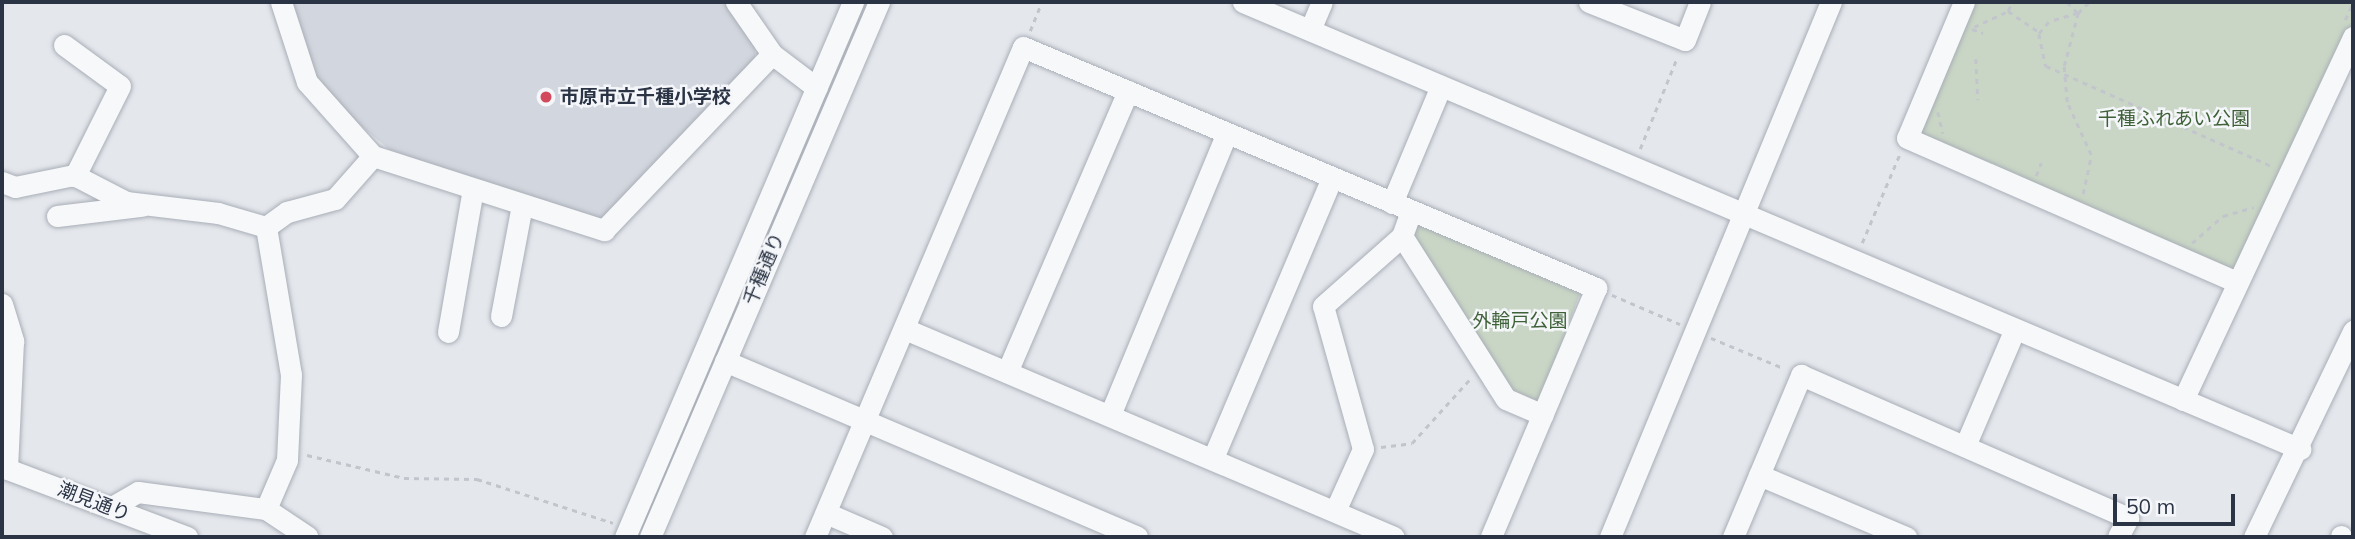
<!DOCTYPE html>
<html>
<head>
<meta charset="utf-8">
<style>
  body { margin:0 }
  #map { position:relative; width:2355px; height:539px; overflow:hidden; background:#e4e7ec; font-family:Mulish,"Noto Sans JP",sans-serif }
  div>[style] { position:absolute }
  .built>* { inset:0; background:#d2d6de }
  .green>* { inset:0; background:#c9d6c5 }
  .path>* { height:2.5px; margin-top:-1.25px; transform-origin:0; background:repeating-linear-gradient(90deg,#c2c5cb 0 5px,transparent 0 10px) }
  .roads { filter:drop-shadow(0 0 2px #a9aeb7) drop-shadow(0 0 2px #a9aeb7) }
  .minor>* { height:21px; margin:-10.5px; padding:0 10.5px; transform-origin:10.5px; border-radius:10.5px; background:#f7f8fa }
  .dots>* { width:19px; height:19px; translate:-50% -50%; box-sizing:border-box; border:4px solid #f4f6f9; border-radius:50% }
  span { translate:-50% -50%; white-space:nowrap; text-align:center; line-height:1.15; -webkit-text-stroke:5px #f4f6f9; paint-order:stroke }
  .poi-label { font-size:19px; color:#2b3445; font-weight:700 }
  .left { translate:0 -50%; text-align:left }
  .park-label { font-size:19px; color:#3f6138 }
  .street-label { font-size:19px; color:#2b3445 }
  .frame { position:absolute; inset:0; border:4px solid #2b3445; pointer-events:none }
  .scale { position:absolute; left:2113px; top:494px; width:122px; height:32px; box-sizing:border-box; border:4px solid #2b3445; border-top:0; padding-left:9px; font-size:21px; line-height:24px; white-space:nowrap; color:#2b3445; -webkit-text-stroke:5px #f4f6f9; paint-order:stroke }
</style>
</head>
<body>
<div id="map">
  <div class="built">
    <div style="clip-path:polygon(290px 2px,728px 2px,755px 42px,755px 61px,609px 216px,595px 219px,390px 150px,355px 121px,312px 71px)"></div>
  </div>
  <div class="green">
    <div style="clip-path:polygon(1973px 2px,2353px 2px,2353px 22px,2236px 269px,2229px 271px,1923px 137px,1921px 130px)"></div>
    <div style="clip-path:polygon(1418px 224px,1580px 293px,1540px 403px,1508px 394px,1410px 239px)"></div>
  </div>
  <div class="path">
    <div style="left:2067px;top:2px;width:16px;rotate:45deg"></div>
    <div style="left:2078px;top:13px;width:30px;rotate:163deg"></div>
    <div style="left:2049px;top:22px;width:16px;rotate:130deg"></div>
    <div style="left:2039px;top:34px;width:33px;rotate:78deg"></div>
    <div style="left:2046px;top:66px;width:247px;rotate:23.9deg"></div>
    <div style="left:2008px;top:11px;width:37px;rotate:34deg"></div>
    <div style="left:2345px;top:20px;width:19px;rotate:-65deg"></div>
    <div style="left:1974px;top:27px;width:38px;rotate:-25deg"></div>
    <div style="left:2008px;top:11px;width:10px;rotate:-66deg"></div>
    <div style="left:1972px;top:29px;width:12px;rotate:20deg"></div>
    <div style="left:1030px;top:31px;width:31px;rotate:-68deg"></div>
    <div style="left:1976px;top:59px;width:41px;rotate:87.2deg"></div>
    <div style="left:1938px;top:112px;width:22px;rotate:77deg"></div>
    <div style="left:1640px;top:149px;width:98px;rotate:-67.9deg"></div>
    <div style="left:2036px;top:176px;width:14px;rotate:-69deg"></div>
    <div style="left:2083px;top:194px;width:40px;rotate:-78deg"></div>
    <div style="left:2091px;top:155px;width:58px;rotate:-114.4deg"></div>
    <div style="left:2067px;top:102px;width:36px;rotate:-95deg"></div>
    <div style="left:2064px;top:66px;width:55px;rotate:-75.2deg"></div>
    <div style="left:2078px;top:13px;width:16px;rotate:-45deg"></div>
    <div style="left:1862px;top:243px;width:95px;rotate:-67deg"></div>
    <div style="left:2192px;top:243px;width:41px;rotate:-41.1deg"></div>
    <div style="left:2223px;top:216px;width:32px;rotate:-16deg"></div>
    <div style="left:1612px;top:295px;width:74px;rotate:23.1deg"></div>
    <div style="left:1711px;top:338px;width:78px;rotate:22.6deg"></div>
    <div style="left:1381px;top:447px;width:31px;rotate:-7deg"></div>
    <div style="left:1412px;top:443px;width:88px;rotate:-47.8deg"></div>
    <div style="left:307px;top:455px;width:100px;rotate:13.3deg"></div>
    <div style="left:404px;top:478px;width:73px;rotate:0.8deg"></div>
    <div style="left:477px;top:479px;width:143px;rotate:17.9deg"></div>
  </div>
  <div class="roads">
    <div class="minor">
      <div style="left:281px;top:2px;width:84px;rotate:72deg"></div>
      <div style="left:307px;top:82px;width:99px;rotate:48.3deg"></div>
      <div style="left:373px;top:156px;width:243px;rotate:17.8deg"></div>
      <div style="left:604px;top:230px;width:243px;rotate:-46.3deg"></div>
      <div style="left:736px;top:2px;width:63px;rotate:55.3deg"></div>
      <div style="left:772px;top:54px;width:56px;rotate:37.1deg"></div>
      <div style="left:1243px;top:2px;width:1148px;rotate:22.92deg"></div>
      <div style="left:1589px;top:2px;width:103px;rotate:21.6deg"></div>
      <div style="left:1685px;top:40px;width:41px;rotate:-68.5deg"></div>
      <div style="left:1964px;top:2px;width:147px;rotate:112.7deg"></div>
      <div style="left:1907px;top:138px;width:359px;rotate:23.6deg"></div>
      <div style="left:1310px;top:30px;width:30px;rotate:-67deg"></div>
      <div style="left:64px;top:45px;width:69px;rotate:36.2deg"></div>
      <div style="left:120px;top:86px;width:101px;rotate:116.6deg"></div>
      <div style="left:2px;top:182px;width:14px;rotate:21deg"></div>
      <div style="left:15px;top:187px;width:60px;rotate:-11.5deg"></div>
      <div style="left:74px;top:175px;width:59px;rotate:27.4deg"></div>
      <div style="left:126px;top:202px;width:93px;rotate:6.8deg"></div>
      <div style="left:218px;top:213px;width:50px;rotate:16.3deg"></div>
      <div style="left:1392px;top:203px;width:127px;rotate:-67.3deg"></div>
      <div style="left:57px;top:216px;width:85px;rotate:-6.8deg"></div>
      <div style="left:266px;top:227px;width:150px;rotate:80.4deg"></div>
      <div style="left:291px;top:375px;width:85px;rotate:92.7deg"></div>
      <div style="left:287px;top:460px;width:53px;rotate:113.2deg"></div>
      <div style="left:266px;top:227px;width:26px;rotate:-36deg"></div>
      <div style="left:287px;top:212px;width:50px;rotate:-15.2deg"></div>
      <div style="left:335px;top:199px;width:57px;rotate:-48.5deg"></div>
      <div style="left:1402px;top:236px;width:193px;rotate:57.5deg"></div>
      <div style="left:1506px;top:399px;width:40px;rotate:23.4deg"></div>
      <div style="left:2px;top:304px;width:39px;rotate:73deg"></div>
      <div style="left:13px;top:341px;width:128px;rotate:92.7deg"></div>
      <div style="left:501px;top:316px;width:113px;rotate:-79.3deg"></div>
      <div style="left:905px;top:329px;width:531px;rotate:23.04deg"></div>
      <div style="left:448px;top:332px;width:145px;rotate:-80.1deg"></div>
      <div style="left:725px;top:361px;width:448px;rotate:23.1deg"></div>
      <div style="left:1007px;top:372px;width:306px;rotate:-66.7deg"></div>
      <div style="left:2183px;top:400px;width:401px;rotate:-64.9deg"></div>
      <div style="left:1110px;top:415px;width:305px;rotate:-67.5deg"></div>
      <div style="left:1965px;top:446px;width:127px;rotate:-66.9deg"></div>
      <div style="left:1213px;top:458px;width:305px;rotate:-67deg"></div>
      <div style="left:2px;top:467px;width:198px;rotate:20.7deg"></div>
      <div style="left:1759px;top:475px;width:160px;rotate:22.9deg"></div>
      <div style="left:110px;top:508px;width:32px;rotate:-30deg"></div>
      <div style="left:138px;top:492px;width:129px;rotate:7.6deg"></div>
      <div style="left:266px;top:509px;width:50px;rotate:33.7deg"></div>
      <div style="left:1335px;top:511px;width:68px;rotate:-65.7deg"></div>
      <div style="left:1363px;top:449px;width:148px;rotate:-105.6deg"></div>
      <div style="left:1323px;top:306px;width:106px;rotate:-41.5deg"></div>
      <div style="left:1402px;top:236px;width:27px;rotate:-70deg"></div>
      <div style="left:826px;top:513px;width:61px;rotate:23.2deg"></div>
      <div style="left:2341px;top:536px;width:1px;rotate:90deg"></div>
      <div style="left:625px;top:537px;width:582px;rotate:-66.92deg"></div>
      <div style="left:650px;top:537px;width:582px;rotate:-66.83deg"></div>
      <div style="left:815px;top:537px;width:532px;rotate:-67deg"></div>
      <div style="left:1023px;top:47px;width:622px;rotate:22.81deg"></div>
      <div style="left:1596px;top:288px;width:270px;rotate:112.9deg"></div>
      <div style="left:1610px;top:537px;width:579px;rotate:-67.56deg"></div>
      <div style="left:1733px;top:537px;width:176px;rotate:-67.2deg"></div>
      <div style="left:1801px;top:375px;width:357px;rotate:23.6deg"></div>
      <div style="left:2128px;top:518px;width:21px;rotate:118deg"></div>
      <div style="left:2254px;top:537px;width:229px;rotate:-64.3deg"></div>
    </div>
  </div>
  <div class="dots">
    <div style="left:546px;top:97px;background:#d1495b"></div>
  </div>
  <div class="poi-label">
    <span class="left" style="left:560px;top:97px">市原市立千種小学校</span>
  </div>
  <div class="park-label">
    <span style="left:2174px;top:119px">千種ふれあい公園</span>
    <span style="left:1520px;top:321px">外輪戸公園</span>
  </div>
  <div class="street-label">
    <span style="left:764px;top:269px;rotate:-67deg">千種通り</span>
    <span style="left:94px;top:502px;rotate:21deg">潮見通り</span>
  </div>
  <div class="frame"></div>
  <div class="scale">50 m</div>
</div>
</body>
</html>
